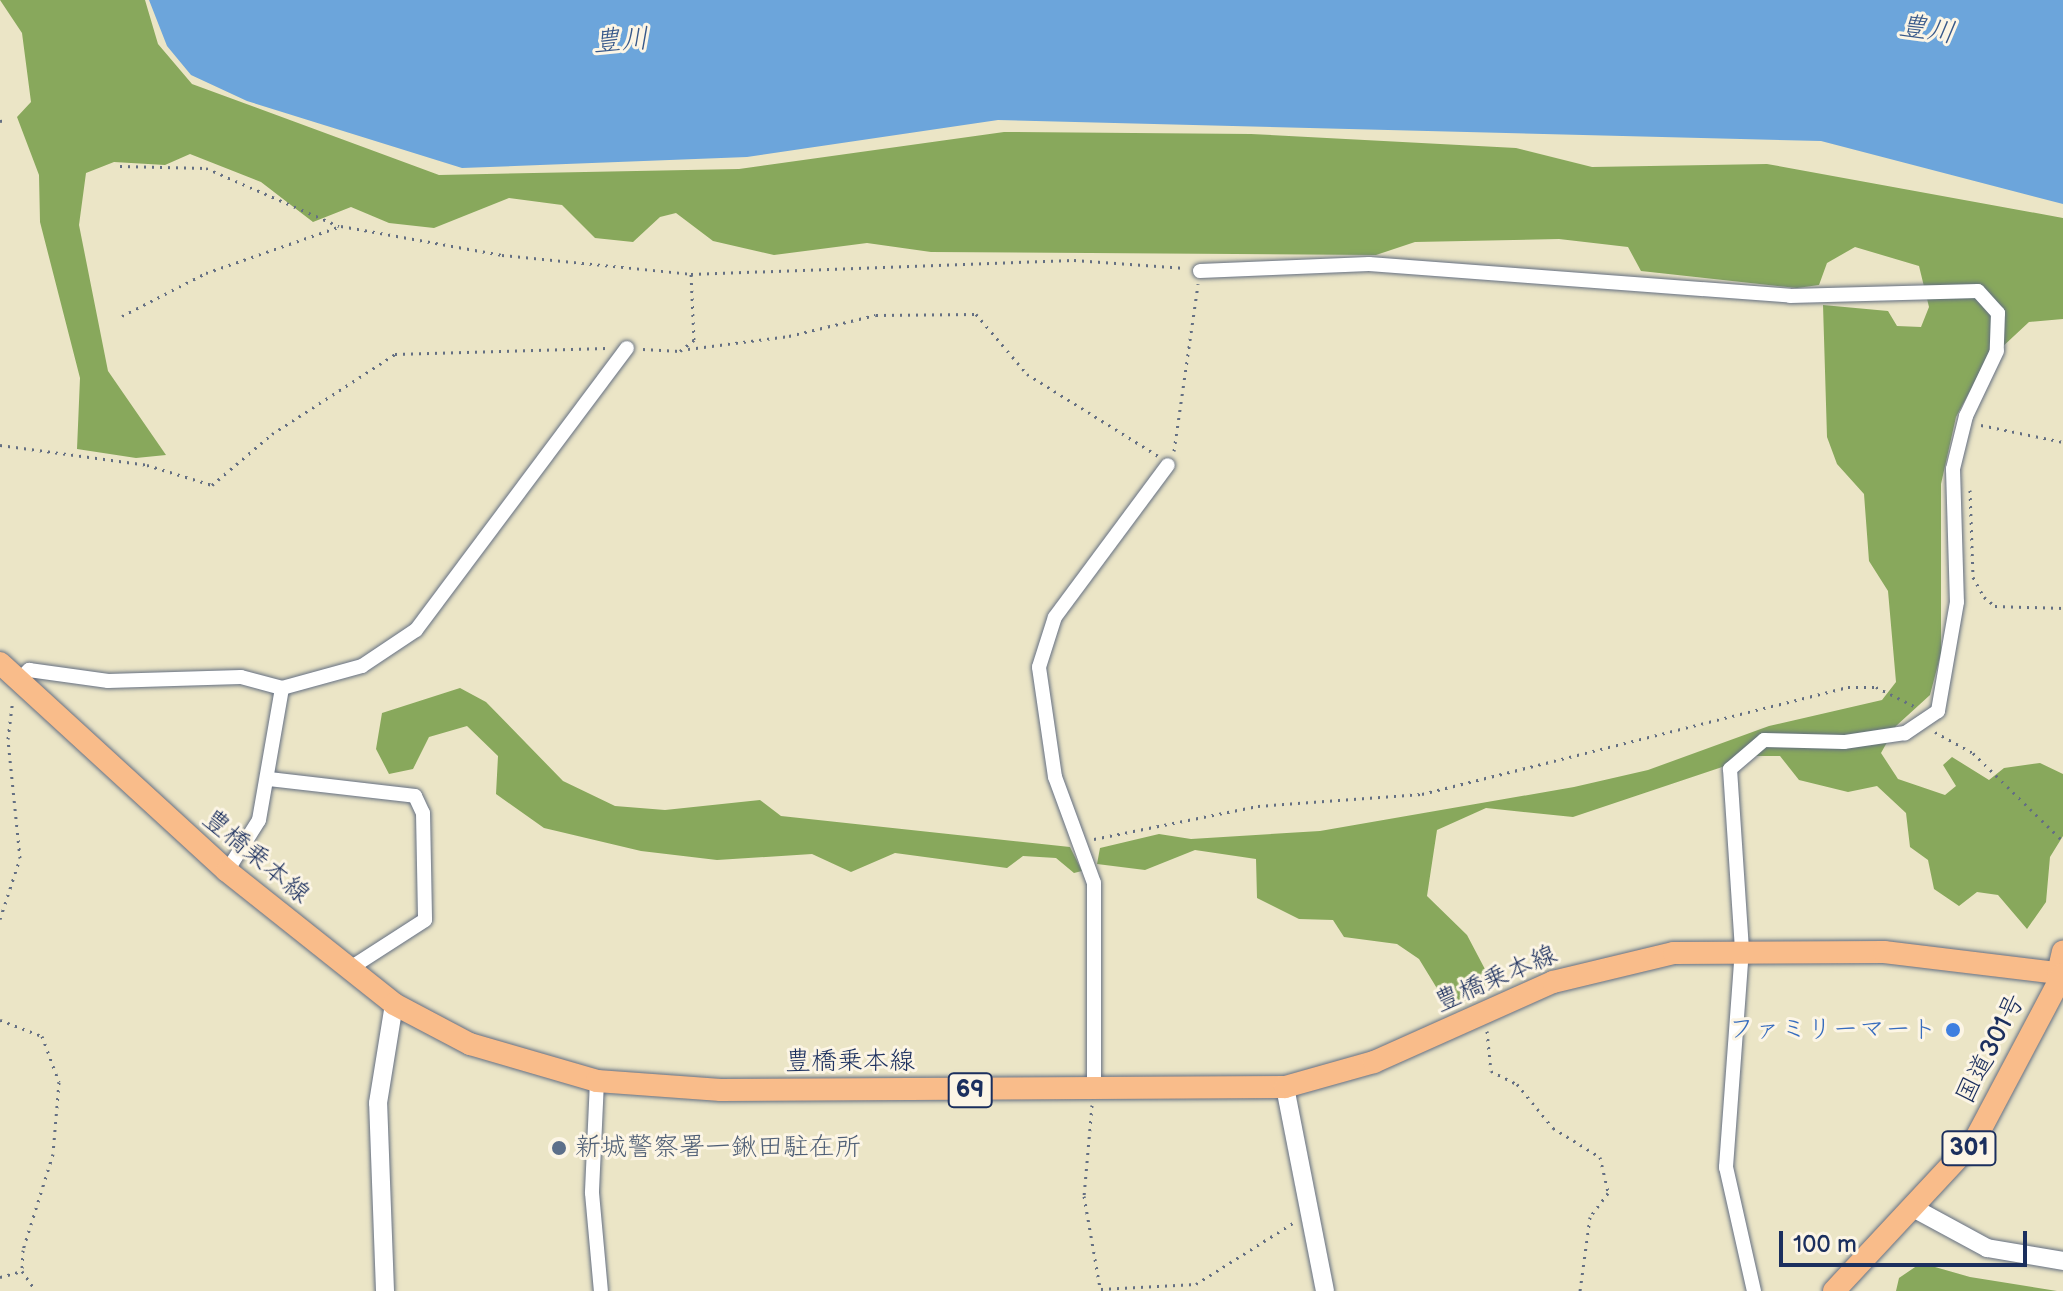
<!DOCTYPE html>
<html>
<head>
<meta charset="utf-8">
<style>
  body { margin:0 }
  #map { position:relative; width:2063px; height:1291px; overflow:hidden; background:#ebe5c6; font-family:"Balsamiq Sans","Klee One",sans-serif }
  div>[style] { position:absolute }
  .forest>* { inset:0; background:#88a85c }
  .water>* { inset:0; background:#6ca5db }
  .path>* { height:3px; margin-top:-1.5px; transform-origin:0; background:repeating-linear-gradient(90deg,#646f82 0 2px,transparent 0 8px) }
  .roads { filter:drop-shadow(0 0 2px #646f82) drop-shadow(0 0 2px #646f82) }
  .minor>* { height:14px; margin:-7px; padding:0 7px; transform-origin:7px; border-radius:7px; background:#fff }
  .tertiary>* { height:18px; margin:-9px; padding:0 9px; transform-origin:9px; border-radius:9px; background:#fff }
  .primary>* { height:22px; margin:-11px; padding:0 11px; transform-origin:11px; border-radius:11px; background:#f9bc8a }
  .trunk>* { height:22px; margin:-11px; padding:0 11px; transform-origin:11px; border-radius:11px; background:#f9bc8a }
  .dots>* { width:22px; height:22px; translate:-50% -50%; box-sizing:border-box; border:4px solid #fcf5e5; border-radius:50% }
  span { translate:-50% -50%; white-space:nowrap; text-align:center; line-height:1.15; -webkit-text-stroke:6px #fcf5e5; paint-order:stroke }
  .shield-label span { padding:2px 6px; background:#fcf5e5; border:2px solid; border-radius:6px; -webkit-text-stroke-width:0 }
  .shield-label { font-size:24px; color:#1b2f5e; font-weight:700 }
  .street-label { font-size:26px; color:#1b2f5e }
  .shop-label { font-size:26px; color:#366cbe }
  .right { translate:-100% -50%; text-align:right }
  .service-label { font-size:26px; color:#4e5e75 }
  .left { translate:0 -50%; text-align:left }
  .water-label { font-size:28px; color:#37588a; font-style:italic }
  .scale { position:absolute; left:1779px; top:1231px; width:248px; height:36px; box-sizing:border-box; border:4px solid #1b2f5e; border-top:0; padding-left:10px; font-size:24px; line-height:28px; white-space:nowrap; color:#1b2f5e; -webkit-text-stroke:6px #fcf5e5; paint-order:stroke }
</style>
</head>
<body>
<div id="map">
  <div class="forest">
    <div style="clip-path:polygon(0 0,145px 0,158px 44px,192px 84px,439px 175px,739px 169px,1004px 132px,1251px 134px,1516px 148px,1592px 167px,1767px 164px,2063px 218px,2063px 319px,2029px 322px,1985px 363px,1956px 417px,1941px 484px,1941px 653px,1930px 695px,1896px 726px,1881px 753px,1898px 779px,1945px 795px,1956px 786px,1943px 765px,1952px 757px,1989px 780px,2004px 768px,2040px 763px,2063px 774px,2063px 836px,2050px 857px,2046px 902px,2027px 929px,1998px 895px,1977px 892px,1959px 906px,1934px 889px,1928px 860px,1910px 847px,1906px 813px,1877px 786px,1848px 792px,1799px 780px,1780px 756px,1755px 756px,1573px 817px,1486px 808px,1437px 830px,1427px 896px,1467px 935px,1487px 973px,1483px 993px,1449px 1008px,1419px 959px,1397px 944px,1344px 937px,1333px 920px,1299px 919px,1257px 898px,1256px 859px,1195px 850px,1145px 870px,1097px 864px,1100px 848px,1159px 834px,1191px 839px,1320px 831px,1574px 787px,1648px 770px,1769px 726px,1882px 700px,1896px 682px,1888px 591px,1869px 561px,1864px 494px,1837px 464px,1827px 437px,1823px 305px,1888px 311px,1897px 326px,1921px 327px,1929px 307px,1919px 266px,1855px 247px,1827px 263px,1819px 285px,1797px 288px,1641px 271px,1628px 247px,1559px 239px,1415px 242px,1376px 255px,931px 252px,867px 243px,774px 255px,713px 241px,676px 213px,660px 217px,633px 242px,595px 238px,562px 205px,509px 198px,434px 228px,389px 223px,351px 207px,313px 222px,261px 182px,190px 154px,165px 165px,114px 162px,86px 173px,79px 225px,108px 371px,166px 455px,136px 458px,77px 449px,80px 378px,40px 222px,39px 175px,17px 117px,31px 102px,22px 33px)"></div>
    <div style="clip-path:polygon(460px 688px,486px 702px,563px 781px,615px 806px,665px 810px,760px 800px,781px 816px,1070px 847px,1082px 871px,1074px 873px,1056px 858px,1023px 856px,1007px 868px,895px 853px,851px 872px,812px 854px,717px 860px,641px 851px,544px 828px,496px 794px,498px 756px,467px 726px,429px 737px,413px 769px,389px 774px,376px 749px,382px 713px)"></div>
    <div style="clip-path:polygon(1921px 1263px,1970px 1277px,2057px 1291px,1896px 1291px,1899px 1278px)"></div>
  </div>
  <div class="water">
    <div style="clip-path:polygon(149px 0,2063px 0,2063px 204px,1821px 141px,998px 120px,747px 157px,462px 168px,247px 101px,191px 75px,167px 46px)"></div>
  </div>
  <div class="path">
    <div style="left:0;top:121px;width:7px;rotate:-8deg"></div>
    <div style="left:120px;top:166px;width:86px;rotate:1.3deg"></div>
    <div style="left:206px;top:168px;width:145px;rotate:23.6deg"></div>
    <div style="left:122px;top:316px;width:94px;rotate:-27.1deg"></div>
    <div style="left:206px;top:273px;width:143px;rotate:-19.2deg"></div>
    <div style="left:341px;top:226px;width:164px;rotate:10.2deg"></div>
    <div style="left:502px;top:255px;width:190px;rotate:5.7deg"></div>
    <div style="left:691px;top:274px;width:383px;rotate:-2.1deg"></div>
    <div style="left:1074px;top:260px;width:112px;rotate:4.1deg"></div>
    <div style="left:643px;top:349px;width:37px;rotate:3deg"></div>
    <div style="left:680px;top:351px;width:18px;rotate:-38deg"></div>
    <div style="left:694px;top:340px;width:66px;rotate:-92.6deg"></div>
    <div style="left:688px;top:349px;width:102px;rotate:-7.3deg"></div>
    <div style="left:789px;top:336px;width:89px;rotate:-13.6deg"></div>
    <div style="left:876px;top:315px;width:100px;rotate:-0.6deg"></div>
    <div style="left:976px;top:314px;width:79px;rotate:49.6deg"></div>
    <div style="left:1027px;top:374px;width:155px;rotate:32deg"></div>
    <div style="left:1981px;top:425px;width:84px;rotate:11.7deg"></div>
    <div style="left:0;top:445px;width:148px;rotate:7.7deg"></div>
    <div style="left:147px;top:465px;width:68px;rotate:17.1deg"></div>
    <div style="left:212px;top:485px;width:79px;rotate:-40.4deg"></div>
    <div style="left:272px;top:434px;width:147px;rotate:-33deg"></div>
    <div style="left:395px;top:354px;width:212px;rotate:-1.6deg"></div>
    <div style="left:1174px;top:451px;width:169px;rotate:-81.8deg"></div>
    <div style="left:1970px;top:490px;width:87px;rotate:88deg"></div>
    <div style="left:1973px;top:577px;width:23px;rotate:61deg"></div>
    <div style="left:1984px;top:597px;width:14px;rotate:39deg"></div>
    <div style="left:1995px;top:606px;width:68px;rotate:1.7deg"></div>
    <div style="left:1935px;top:732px;width:43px;rotate:28.9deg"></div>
    <div style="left:1973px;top:753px;width:126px;rotate:44.4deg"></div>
    <div style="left:1094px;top:839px;width:167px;rotate:-11.4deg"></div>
    <div style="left:1258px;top:806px;width:164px;rotate:-4.2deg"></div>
    <div style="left:1422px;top:794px;width:439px;rotate:-14.1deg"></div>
    <div style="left:1848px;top:687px;width:28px"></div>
    <div style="left:1876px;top:687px;width:45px;rotate:26.6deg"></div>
    <div style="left:0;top:919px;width:64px;rotate:-71.8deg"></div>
    <div style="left:20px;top:858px;width:120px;rotate:-95.8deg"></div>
    <div style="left:8px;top:739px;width:39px;rotate:-83deg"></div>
    <div style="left:0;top:1020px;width:45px;rotate:20.9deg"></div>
    <div style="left:42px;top:1036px;width:49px;rotate:69.7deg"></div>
    <div style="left:59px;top:1082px;width:72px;rotate:94.8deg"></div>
    <div style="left:53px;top:1154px;width:101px;rotate:107.4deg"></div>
    <div style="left:23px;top:1250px;width:21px;rotate:93deg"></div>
    <div style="left:22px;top:1271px;width:24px;rotate:55deg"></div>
    <div style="left:1487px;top:1031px;width:40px;rotate:84.3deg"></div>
    <div style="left:1491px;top:1071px;width:29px;rotate:27deg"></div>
    <div style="left:1517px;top:1084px;width:57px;rotate:50.7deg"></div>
    <div style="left:1553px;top:1128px;width:55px;rotate:31.7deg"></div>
    <div style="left:1600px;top:1157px;width:37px;rotate:77deg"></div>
    <div style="left:1608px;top:1193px;width:30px;rotate:127deg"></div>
    <div style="left:1590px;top:1217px;width:75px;rotate:97.7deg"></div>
    <div style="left:1092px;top:1105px;width:91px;rotate:95deg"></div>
    <div style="left:1084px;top:1196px;width:93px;rotate:80.1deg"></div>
    <div style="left:0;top:1277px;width:23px;rotate:-15deg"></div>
    <div style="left:1101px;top:1289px;width:95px;rotate:-3deg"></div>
    <div style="left:1196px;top:1284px;width:115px;rotate:-32.2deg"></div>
  </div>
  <div class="roads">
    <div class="minor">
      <div style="left:1200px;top:271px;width:169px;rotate:-2.4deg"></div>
      <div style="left:1369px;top:264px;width:422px;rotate:4.3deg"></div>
      <div style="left:1790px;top:296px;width:188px;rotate:-1.5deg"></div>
      <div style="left:1978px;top:291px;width:30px;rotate:48deg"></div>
      <div style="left:1998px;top:313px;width:38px;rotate:92deg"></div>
      <div style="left:1997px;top:351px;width:72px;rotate:115.5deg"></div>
      <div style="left:1966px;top:416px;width:55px;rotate:103.8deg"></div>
      <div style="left:1953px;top:469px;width:133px;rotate:88.3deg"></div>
      <div style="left:1957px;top:602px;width:111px;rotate:99.9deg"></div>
      <div style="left:1938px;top:711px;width:40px;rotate:146deg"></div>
      <div style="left:1905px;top:733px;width:62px;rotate:171.6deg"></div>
      <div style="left:1844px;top:742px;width:80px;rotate:-178.6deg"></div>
      <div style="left:1764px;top:740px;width:45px;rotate:139.5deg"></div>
      <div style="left:1730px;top:769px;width:180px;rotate:86.2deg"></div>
      <div style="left:1742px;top:949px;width:219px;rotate:94.2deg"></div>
      <div style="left:1726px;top:1167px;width:127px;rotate:77.3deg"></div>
      <div style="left:18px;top:681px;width:16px;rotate:-45deg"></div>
      <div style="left:29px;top:670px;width:80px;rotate:7.9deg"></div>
      <div style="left:108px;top:681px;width:133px;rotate:-1.7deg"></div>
      <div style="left:241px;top:677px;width:42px;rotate:15deg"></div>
      <div style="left:269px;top:779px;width:147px;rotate:6.6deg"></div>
      <div style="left:415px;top:796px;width:19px;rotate:65deg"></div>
      <div style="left:423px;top:813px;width:107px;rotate:88.9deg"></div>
      <div style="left:425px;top:920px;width:90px;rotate:147.2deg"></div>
      <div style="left:227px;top:871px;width:60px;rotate:-57.9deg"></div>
      <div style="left:259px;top:820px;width:134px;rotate:-80.1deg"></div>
      <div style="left:282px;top:688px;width:83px;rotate:-15.4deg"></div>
      <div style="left:362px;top:666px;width:65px;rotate:-33.7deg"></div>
      <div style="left:416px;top:630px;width:352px;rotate:-53.2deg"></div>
      <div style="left:597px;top:1081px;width:112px;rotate:92.6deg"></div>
      <div style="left:592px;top:1193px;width:98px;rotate:84.8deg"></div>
      <div style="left:1094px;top:1089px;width:206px;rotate:-90deg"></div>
      <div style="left:1094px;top:883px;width:113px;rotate:-110.2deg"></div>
      <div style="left:1055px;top:777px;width:111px;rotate:-98.3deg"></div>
      <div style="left:1039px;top:667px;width:52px;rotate:-72.3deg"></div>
      <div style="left:1055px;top:617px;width:189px;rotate:-53.4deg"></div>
    </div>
    <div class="tertiary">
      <div style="left:1285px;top:1087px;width:208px;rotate:78.9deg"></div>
      <div style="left:1917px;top:1210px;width:80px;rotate:28.5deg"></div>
      <div style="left:1987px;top:1248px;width:77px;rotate:9.7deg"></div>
      <div style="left:385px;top:1291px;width:188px;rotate:-92.1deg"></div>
      <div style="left:378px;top:1103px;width:100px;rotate:-80.8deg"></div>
    </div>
    <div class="primary">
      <div style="left:0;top:663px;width:308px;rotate:42.5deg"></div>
      <div style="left:227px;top:871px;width:213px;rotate:38.5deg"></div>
      <div style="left:394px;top:1004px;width:86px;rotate:27.8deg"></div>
      <div style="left:470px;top:1044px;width:132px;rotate:16.2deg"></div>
      <div style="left:597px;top:1081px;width:124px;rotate:4.2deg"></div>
      <div style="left:721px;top:1090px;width:564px;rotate:-0.3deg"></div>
      <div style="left:1285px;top:1087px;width:92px;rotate:-15.7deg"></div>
      <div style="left:1374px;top:1062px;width:196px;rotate:-24.1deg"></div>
      <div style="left:1553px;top:982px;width:124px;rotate:-13.5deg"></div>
      <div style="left:1674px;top:953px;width:210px;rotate:-0.3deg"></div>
      <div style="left:1884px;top:952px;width:175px;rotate:6.9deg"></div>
      <div style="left:2058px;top:973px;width:22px;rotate:-77deg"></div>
    </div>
    <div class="trunk">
      <div style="left:1834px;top:1291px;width:207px;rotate:-47deg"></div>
      <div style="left:1975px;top:1140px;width:188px;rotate:-62.1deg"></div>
    </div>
  </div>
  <div class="dots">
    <div style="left:1953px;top:1030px;background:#3f7fe0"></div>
    <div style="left:559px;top:1148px;background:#5c6f8a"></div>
  </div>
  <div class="shield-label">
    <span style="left:970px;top:1090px">69</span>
    <span style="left:1969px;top:1148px">301</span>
  </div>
  <div class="street-label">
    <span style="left:256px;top:857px;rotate:40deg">豊橋乗本線</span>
    <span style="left:1496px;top:979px;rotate:-23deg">豊橋乗本線</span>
    <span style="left:1991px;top:1049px;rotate:-63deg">国道301号</span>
    <span style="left:850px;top:1062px">豊橋乗本線</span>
  </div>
  <div class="shop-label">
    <span class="right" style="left:1937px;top:1030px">ファミリーマート</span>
  </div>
  <div class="service-label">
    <span class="left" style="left:575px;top:1148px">新城警察署一鍬田駐在所</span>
  </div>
  <div class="water-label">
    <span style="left:1927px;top:30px;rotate:9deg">豊川</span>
    <span style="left:621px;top:41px;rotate:-4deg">豊川</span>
  </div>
  <div class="scale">100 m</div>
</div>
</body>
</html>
